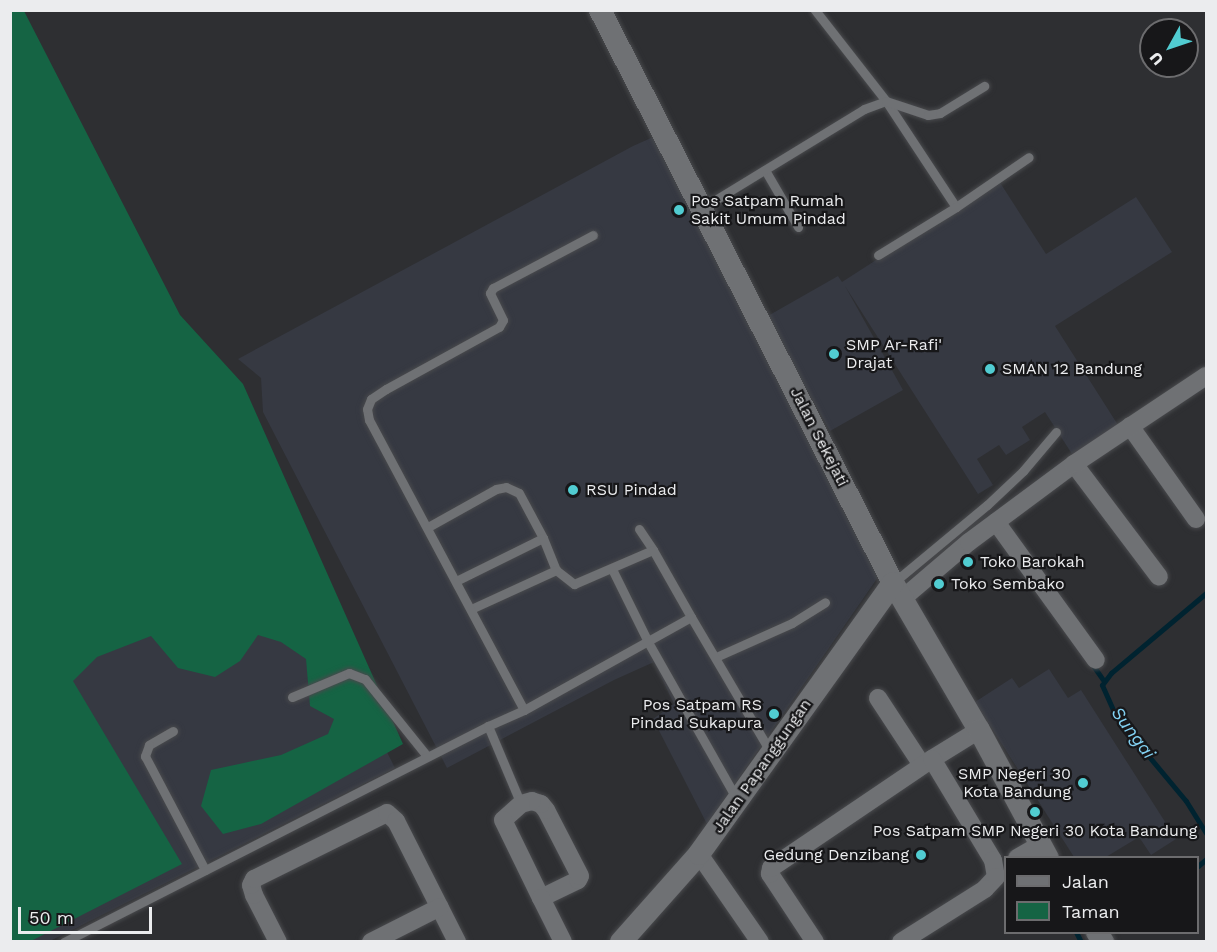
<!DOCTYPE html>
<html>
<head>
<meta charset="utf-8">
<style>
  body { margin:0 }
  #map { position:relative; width:1217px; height:952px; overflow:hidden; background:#2e2f32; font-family:"Work Sans",sans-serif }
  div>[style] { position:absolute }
  .built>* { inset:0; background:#363942 }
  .green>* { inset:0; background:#156444 }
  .stream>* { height:5px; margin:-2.5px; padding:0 2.5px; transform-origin:2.5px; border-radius:2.5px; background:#002330 }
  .roads { filter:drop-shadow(0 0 2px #494a4d) drop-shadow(0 0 2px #494a4d) }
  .service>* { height:9px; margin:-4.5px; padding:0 4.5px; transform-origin:4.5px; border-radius:4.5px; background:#6f7174 }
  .minor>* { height:18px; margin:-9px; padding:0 9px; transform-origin:9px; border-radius:9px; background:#6f7174 }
  .tertiary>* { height:22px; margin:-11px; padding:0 11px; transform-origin:11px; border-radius:11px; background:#6f7174 }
  .dots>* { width:16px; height:16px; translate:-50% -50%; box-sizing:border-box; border:3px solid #171719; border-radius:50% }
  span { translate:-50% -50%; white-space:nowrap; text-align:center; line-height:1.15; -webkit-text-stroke:4.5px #171719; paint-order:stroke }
  .poi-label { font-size:16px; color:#ebecee }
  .left { translate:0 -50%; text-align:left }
  .right { translate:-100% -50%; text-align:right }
  .street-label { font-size:16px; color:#ebecee }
  .water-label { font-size:18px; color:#82d1f2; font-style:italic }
  .frame { position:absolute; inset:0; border:12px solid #ebecee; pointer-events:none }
  .legend { position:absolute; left:1004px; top:856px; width:195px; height:78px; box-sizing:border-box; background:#171719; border:2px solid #6c6c6e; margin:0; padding:8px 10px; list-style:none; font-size:18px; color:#ebecee }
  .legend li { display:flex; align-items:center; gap:12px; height:30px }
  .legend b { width:30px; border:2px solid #6c6c6e }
  .north { position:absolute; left:1139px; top:18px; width:60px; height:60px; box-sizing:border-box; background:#171719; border:2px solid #6c6c6e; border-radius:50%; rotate:230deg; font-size:16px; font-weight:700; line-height:24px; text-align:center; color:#ebecee }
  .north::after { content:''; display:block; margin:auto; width:21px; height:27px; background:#51ccd1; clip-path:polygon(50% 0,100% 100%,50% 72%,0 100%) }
  .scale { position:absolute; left:18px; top:907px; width:134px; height:27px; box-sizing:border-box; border:3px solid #ebecee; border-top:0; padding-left:8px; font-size:18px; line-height:21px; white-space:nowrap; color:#ebecee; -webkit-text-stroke:4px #171719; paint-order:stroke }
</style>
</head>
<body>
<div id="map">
  <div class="built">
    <div style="clip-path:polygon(10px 11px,14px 11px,395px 768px,48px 942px,10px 941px)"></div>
    <div style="clip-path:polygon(660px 134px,885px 567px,707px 824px,653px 719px,674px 704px,654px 662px,614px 680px,447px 768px,263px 412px,261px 378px,238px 359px,633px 146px)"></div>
    <div style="clip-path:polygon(999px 181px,1046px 254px,1136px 197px,1172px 252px,1055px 326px,1118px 425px,1072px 454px,1045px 412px,1022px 427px,1030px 440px,1006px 455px,999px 445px,977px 459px,993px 485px,978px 494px,845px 286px,903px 390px,830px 431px,766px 317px,838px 276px,842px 282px)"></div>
    <div style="clip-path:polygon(1049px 669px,1068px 698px,1081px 690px,1176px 839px,1151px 855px,1139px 837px,1106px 857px,1074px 857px,975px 702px,1012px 678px,1019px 688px)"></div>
  </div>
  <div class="green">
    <div style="clip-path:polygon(10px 11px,24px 11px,180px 315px,243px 384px,403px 744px,261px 824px,223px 834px,201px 806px,211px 770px,281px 755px,328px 734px,334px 719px,310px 706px,306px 659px,281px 642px,258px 635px,240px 661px,215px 677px,178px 668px,151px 636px,97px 657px,73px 681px,182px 864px,29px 942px,10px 941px)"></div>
  </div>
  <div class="stream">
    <div style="left:1206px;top:593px;width:124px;rotate:139.9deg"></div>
    <div style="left:1111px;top:673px;width:15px;rotate:127deg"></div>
    <div style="left:1102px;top:685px;width:35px;rotate:66deg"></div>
    <div style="left:1116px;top:717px;width:109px;rotate:50.2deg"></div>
    <div style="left:1186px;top:801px;width:38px;rotate:58deg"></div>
    <div style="left:1092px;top:664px;width:19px;rotate:55deg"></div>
    <div style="left:1198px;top:866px;width:11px;rotate:-41deg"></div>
    <div style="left:1076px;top:932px;width:11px;rotate:63deg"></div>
  </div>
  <div class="roads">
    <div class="service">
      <div style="left:815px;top:10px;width:115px;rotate:52deg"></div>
      <div style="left:886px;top:101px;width:127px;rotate:56.6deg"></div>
      <div style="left:956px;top:207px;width:88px;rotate:-34.4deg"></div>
      <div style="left:765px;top:170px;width:66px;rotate:59.9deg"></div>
      <div style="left:702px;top:208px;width:190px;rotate:-31.4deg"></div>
      <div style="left:864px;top:109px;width:23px;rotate:-20deg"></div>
      <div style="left:886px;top:101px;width:44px;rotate:18.4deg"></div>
      <div style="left:928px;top:115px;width:12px;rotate:-9deg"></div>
      <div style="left:940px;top:113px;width:52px;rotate:-31.5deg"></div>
      <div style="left:878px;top:255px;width:92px;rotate:-31.6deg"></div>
      <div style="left:428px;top:527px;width:78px;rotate:-29.2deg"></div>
      <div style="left:496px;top:489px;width:10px;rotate:-11deg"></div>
      <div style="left:506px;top:487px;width:14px;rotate:25deg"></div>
      <div style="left:519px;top:493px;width:51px;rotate:61.9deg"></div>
      <div style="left:639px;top:529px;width:25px;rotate:56deg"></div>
      <div style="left:612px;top:569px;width:81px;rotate:63.7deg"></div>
      <div style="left:648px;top:642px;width:180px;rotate:60.5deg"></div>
      <div style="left:456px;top:581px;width:97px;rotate:-26.3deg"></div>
      <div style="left:543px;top:538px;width:35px;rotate:68deg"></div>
      <div style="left:556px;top:570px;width:23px;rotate:38deg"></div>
      <div style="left:574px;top:584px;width:86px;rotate:-23.3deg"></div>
      <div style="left:653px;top:550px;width:77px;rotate:60.4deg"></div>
      <div style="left:893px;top:583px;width:122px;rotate:-39.7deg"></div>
      <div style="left:987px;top:505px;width:50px;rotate:-43.4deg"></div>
      <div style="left:1023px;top:471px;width:51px;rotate:-49.8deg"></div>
      <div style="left:471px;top:609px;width:94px;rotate:-24.6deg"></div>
      <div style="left:716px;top:657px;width:83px;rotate:-24.1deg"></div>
      <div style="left:792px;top:623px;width:39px;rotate:-32deg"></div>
      <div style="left:292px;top:697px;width:62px;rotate:-22.8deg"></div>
      <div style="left:349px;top:673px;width:17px;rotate:21deg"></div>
      <div style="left:365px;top:679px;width:99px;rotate:51.2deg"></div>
      <div style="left:524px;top:710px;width:329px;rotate:-118.1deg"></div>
      <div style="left:369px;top:420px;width:11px;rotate:-100deg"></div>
      <div style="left:367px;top:409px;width:11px;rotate:-68deg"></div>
      <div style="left:371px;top:399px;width:18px;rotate:-34deg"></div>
      <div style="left:386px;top:389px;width:129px;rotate:-28.8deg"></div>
      <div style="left:499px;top:327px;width:8px;rotate:-60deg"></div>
      <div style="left:503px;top:320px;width:30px;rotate:-116deg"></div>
      <div style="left:490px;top:293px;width:6px;rotate:-59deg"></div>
      <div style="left:493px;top:288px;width:113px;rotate:-27.9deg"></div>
      <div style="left:488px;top:726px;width:85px;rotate:67.1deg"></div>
      <div style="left:173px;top:731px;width:28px;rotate:150deg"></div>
      <div style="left:149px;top:745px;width:12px;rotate:110deg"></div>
      <div style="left:145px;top:756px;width:129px;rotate:62.2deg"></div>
      <div style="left:64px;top:942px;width:476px;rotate:-27deg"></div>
      <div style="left:488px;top:726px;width:39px;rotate:-24deg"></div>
      <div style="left:524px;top:710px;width:191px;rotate:-29.1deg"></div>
      <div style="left:691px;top:617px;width:156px;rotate:59.5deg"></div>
    </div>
    <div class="minor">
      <div style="left:1130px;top:426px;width:114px;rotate:54.6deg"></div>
      <div style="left:1074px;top:464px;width:141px;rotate:53deg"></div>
      <div style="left:996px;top:522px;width:170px;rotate:54.1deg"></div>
      <div style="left:902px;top:599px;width:88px;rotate:-40.4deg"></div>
      <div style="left:969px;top:542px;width:131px;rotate:-36.6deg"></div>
      <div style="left:1074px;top:464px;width:159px;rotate:-33.7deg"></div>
      <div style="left:878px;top:698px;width:80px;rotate:56.7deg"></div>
      <div style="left:932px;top:759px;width:55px;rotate:-31.7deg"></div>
      <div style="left:699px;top:854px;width:107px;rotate:55.3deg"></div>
      <div style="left:1017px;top:858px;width:28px;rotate:-30deg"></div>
      <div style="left:541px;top:898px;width:41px;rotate:-25.9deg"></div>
      <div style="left:578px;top:880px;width:4px;rotate:-63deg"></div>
      <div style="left:580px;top:876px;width:74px;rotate:-117.3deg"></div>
      <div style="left:546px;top:810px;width:8px;rotate:-130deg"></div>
      <div style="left:541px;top:804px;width:9px;rotate:-162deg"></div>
      <div style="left:532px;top:801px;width:11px;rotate:165deg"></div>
      <div style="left:521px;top:804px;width:24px;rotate:138deg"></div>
      <div style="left:503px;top:820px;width:87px;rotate:64deg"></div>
      <div style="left:541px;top:898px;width:49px;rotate:63.4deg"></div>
      <div style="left:278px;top:942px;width:53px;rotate:-117.1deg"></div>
      <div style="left:254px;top:895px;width:10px;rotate:-107deg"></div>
      <div style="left:251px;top:885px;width:7px;rotate:-63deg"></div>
      <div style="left:254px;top:879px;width:148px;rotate:-26.4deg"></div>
      <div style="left:387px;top:813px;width:12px;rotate:42deg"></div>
      <div style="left:396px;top:821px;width:136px;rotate:63.2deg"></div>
      <div style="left:371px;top:942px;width:77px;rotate:-26.9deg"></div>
      <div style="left:815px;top:942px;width:82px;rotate:-123.5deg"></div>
      <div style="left:770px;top:874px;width:6px;rotate:-81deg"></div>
      <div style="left:771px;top:868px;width:194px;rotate:-34.1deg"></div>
      <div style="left:932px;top:759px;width:118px;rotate:58.9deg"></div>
      <div style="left:993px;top:860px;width:17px;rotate:80deg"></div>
      <div style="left:996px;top:877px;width:16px;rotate:133deg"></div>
      <div style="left:985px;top:889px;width:99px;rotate:147.8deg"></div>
    </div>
    <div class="tertiary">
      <div style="left:600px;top:10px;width:644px;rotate:62.92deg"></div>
      <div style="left:893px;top:583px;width:170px;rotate:59.7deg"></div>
      <div style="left:979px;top:730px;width:145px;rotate:61.7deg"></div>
      <div style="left:1097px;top:932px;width:12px;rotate:59deg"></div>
      <div style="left:621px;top:942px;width:118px;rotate:-48.4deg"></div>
      <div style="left:699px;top:854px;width:333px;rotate:-54.4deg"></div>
    </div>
  </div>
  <div class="dots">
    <div style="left:679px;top:210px;background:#51ccd1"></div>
    <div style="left:834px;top:354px;background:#51ccd1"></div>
    <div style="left:990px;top:369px;background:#51ccd1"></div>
    <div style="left:573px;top:490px;background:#51ccd1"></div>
    <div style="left:968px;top:562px;background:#51ccd1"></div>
    <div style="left:939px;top:584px;background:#51ccd1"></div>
    <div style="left:774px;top:714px;background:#51ccd1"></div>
    <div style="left:1083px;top:783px;background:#51ccd1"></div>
    <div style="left:1035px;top:812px;background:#51ccd1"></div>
    <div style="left:921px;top:855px;background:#51ccd1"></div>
  </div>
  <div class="poi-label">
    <span class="left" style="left:691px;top:210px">Pos Satpam Rumah<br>Sakit Umum Pindad</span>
    <span class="left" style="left:846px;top:354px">SMP Ar-Rafi'<br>Drajat</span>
    <span class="left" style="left:1002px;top:369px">SMAN 12 Bandung</span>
    <span class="left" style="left:586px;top:490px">RSU Pindad</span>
    <span class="left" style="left:980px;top:562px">Toko Barokah</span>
    <span class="left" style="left:951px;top:584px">Toko Sembako</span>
    <span class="right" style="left:762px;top:714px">Pos Satpam RS<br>Pindad Sukapura</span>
    <span class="right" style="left:1071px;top:783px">SMP Negeri 30<br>Kota Bandung</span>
    <span style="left:1035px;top:831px">Pos Satpam SMP Negeri 30 Kota Bandung</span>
    <span class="right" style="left:909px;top:855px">Gedung Denzibang</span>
  </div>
  <div class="street-label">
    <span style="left:819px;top:437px;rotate:63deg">Jalan Sekejati</span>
    <span style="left:762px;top:766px;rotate:-55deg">Jalan Papanggungan</span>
  </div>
  <div class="water-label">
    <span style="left:1133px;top:733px;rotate:53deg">Sungai</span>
  </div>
  <div class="frame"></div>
  <ul class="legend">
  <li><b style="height:8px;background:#6f7174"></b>Jalan</li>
  <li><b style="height:16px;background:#156444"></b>Taman</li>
  </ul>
  <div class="north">U</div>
  <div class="scale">50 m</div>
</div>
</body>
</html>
